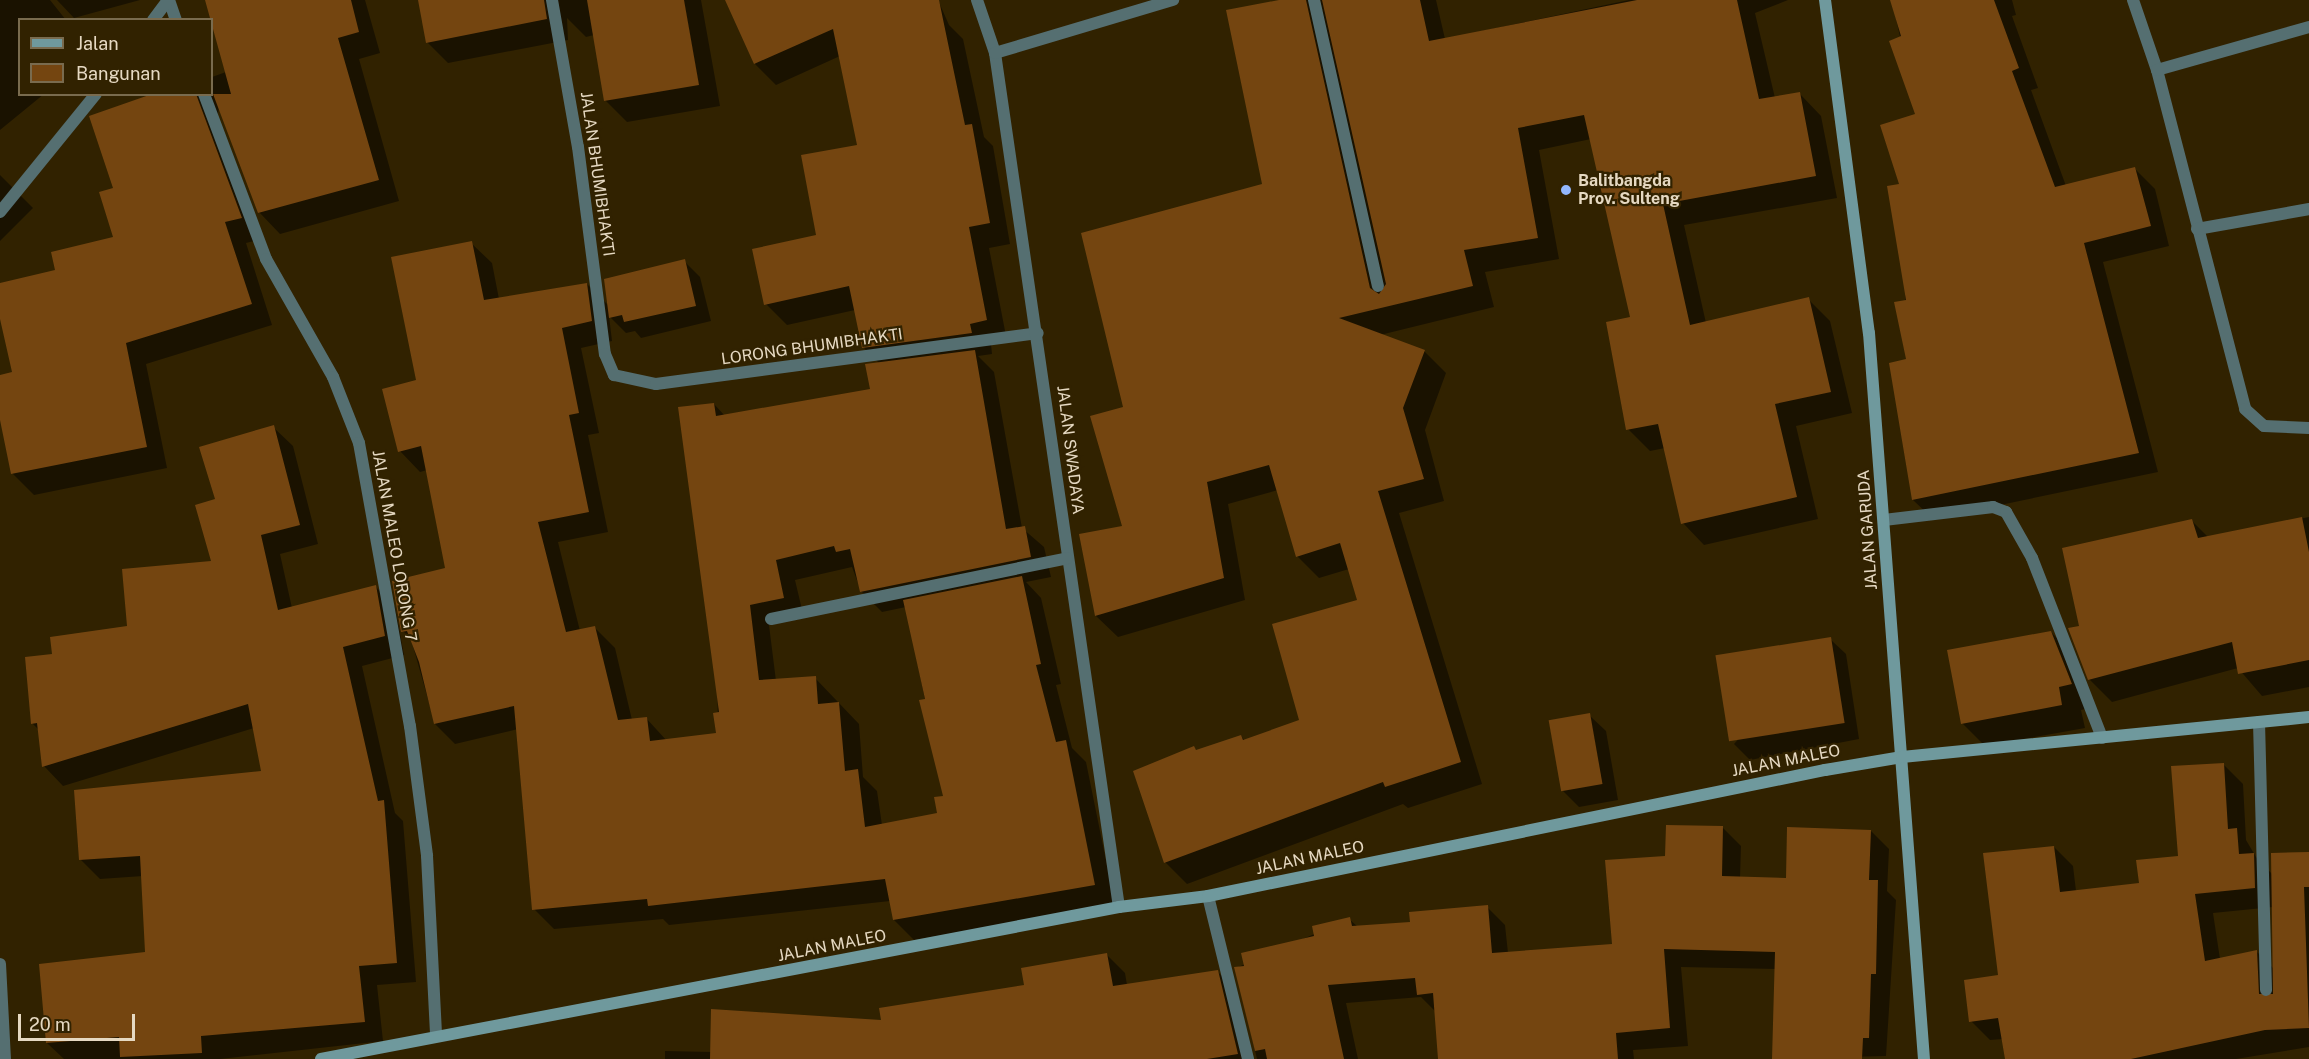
<!DOCTYPE html>
<html>
<head>
<meta charset="utf-8">
<style>
  body { margin:0 }
  #map { position:relative; width:2309px; height:1059px; overflow:hidden; background:#312200; font-family:"Public Sans",sans-serif }
  div>[style] { position:absolute }
  .shadow>* { inset:0; background:#0007 }
  .building>* { inset:0; background:#744510; transform-origin:0 0 }
  .street>* { height:12px; margin:-6px; padding:0 6px; transform-origin:6px; border-radius:6px; background:#556f71 }
  .secondary>* { height:12px; margin:-6px; padding:0 6px; transform-origin:6px; border-radius:6px; background:#6f999d }
  .dots>* { width:16px; height:16px; translate:-50% -50%; box-sizing:border-box; border:3px solid #312200; border-radius:50% }
  span { translate:-50% -50%; white-space:nowrap; text-align:center; line-height:1.15; -webkit-text-stroke:4.5px #312200; paint-order:stroke }
  .street-label { font-size:16px; color:#e6d9c2 }
  .poi-label { font-size:16px; color:#e6d9c2; font-weight:700 }
  .left { translate:0 -50%; text-align:left }
  .legend { position:absolute; left:18px; top:18px; width:195px; height:78px; box-sizing:border-box; background:#312200; border:2px solid #796b4e; margin:0; padding:8px 10px; list-style:none; font-size:18px; color:#e6d9c2 }
  .legend li { display:flex; align-items:center; gap:12px; height:30px }
  .legend b { width:30px; border:2px solid #796b4e }
  .scale { position:absolute; left:18px; top:1014px; width:117px; height:27px; box-sizing:border-box; border:3px solid #e6d9c2; border-top:0; padding-left:8px; font-size:18px; line-height:21px; white-space:nowrap; color:#e6d9c2; -webkit-text-stroke:4px #312200; paint-order:stroke }
</style>
</head>
<body>
<div id="map">
  <div class="shadow">
    <div style="clip-path:polygon(0 0,50px 0,66px 20px,20px 20px,20px 94px,44px 94px,0 130px)"></div>
    <div style="clip-path:polygon(57px 0,140px 0,74px 18px)"></div>
    <div style="clip-path:polygon(207px 0,365px 0,380px 53px,359px 59px,399px 201px,280px 234px,259px 212px,219px 107px,217px 119px,262px 239px,246px 243px,272px 325px,146px 364px,167px 468px,34px 495px,13px 474px,0 413px,0 376px,14px 373px,0 285px,57px 272px,115px 238px,115px 189px,157px 94px,212px 94px,212px 77px,226px 72px)"></div>
    <div style="clip-path:polygon(419px 0,701px 0,720px 106px,627px 122px,605px 100px,594px 35px,586px 37px,567px 18px,568px 40px,448px 63px,427px 42px)"></div>
    <div style="clip-path:polygon(evenodd,726px 0,938px 0,949px 25px,963px 39px,984px 137px,993px 146px,1010px 244px,989px 248px,1007px 341px,991px 344px,992px 354px,978px 356px,994px 372px,1022px 528px,1044px 547px,1051px 577px,1026px 582px,1041px 598px,1061px 684px,1056px 685px,1072px 748px,1086px 762px,1115px 905px,914px 940px,894px 920px,890px 901px,669px 925px,663px 919px,554px 929px,534px 909px,518px 729px,455px 744px,435px 724px,411px 639px,403px 631px,447px 569px,427px 470px,420px 472px,400px 451px,417px 381px,471px 243px,492px 263px,499px 299px,587px 284px,609px 306px,684px 261px,700px 277px,711px 321px,641px 338px,635px 331px,626px 333px,609px 316px,612px 341px,581px 348px,599px 433px,588px 435px,608px 532px,558px 542px,580px 631px,594px 627px,615px 648px,632px 720px,646px 718px,667px 741px,718px 735px,714px 404px,725px 416px,872px 390px,880px 364px,863px 347px,855px 310px,787px 325px,766px 304px,818px 236px,859px 146px,840px 56px,776px 85px,755px 64px,726px 0,852px 567px,861px 591px,882px 612px,906px 607px,945px 797px,939px 814px,882px 825px,877px 791px,863px 777px,859px 724px,815px 678px,776px 681px,769px 625px,804px 618px,795px 580px,852px 567px)"></div>
    <div style="clip-path:polygon(1287px 0,1312px 0,1323px 11px,1320px 0,1436px 0,1445px 39px,1629px 0,1788px 0,1755px 13px,1775px 98px,1800px 94px,1821px 116px,1837px 198px,1684px 225px,1706px 323px,1808px 299px,1830px 321px,1852px 413px,1796px 426px,1818px 519px,1704px 545px,1683px 523px,1665px 448px,1650px 451px,1628px 429px,1632px 318px,1591px 139px,1539px 150px,1559px 259px,1485px 272px,1494px 307px,1380px 335px,1424px 351px,1446px 373px,1425px 430px,1444px 501px,1399px 513px,1482px 784px,1408px 808px,1403px 804px,1187px 884px,1165px 862px,1193px 747px,1197px 751px,1241px 736px,1245px 741px,1301px 721px,1359px 601px,1349px 569px,1319px 578px,1297px 556px,1278px 490px,1228px 504px,1245px 600px,1118px 637px,1096px 616px,1081px 535px,1124px 527px,1125px 408px,1264px 185px)"></div>
    <div style="clip-path:polygon(1892px 0,2012px 0,2016px 15px,2012px 16px,2038px 88px,2031px 90px,2066px 186px,2135px 169px,2155px 189px,2169px 246px,2103px 262px,2158px 472px,1933px 519px,1913px 500px,1901px 186px,1917px 115px)"></div>
    <div style="clip-path:polygon(0 175px,33px 208px,0 241px)"></div>
    <div style="clip-path:polygon(273px 427px,293px 446px,318px 544px,280px 554px,292px 608px,376px 587px,395px 607px,404px 655px,362px 666px,395px 813px,403px 821px,416px 982px,377px 985px,383px 1041px,220px 1059px,64px 1059px,47px 1043px,146px 953px,143px 876px,100px 879px,81px 860px,263px 773px,254px 728px,63px 786px,44px 766px,39px 730px,32px 723px,53px 655px,128px 627px,213px 562px,217px 500px)"></div>
    <div style="clip-path:polygon(2309px 517px,2309px 687px,2262px 696px,2238px 668px,2112px 702px,2090px 680px,2070px 629px,2081px 627px,2192px 521px,2208px 537px)"></div>
    <div style="clip-path:polygon(2051px 632px,2074px 656px,2094px 707px,2081px 710px,2085px 728px,1985px 746px,1962px 723px)"></div>
    <div style="clip-path:polygon(1830px 639px,1846px 654px,1859px 739px,1750px 760px,1734px 744px)"></div>
    <div style="clip-path:polygon(1589px 715px,1606px 731px,1618px 800px,1579px 807px,1563px 791px)"></div>
    <div style="clip-path:polygon(evenodd,2224px 765px,2243px 784px,2246px 840px,2256px 857px,2272px 874px,2309px 853px,2309px 1047px,2236px 1059px,2007px 1059px,2003px 1039px,1990px 1040px,1971px 1021px,2000px 977px,2054px 847px,2073px 866px,2076px 891px,2140px 884px,2180px 857px,2224px 765px,2273px 907px,2274px 969px,2256px 951px,2220px 959px,2213px 913px,2273px 907px)"></div>
    <div style="clip-path:polygon(1723px 828px,1741px 846px,1740px 878px,1787px 879px,1871px 831px,1889px 849px,1887px 891px,1896px 900px,1886px 1056px,1773px 1059px,1776px 969px,1681px 967px,1688px 1046px,1633px 1050px,1634px 1059px,1439px 1059px,1436px 1012px,1421px 997px,1346px 1003px,1358px 1059px,1257px 1059px,1236px 968px,1349px 919px,1358px 927px,1412px 923px,1487px 907px,1505px 925px,1508px 953px,1613px 945px,1667px 857px)"></div>
    <div style="clip-path:polygon(1106px 954px,1125px 973px,1127px 985px,1217px 971px,1235px 990px,1252px 1059px,665px 1059px,665px 1051px,712px 1052px,883px 1022px,1026px 986px)"></div>
  </div>
  <div class="building">
    <div style="clip-path:polygon(205px 0,351px 0,359px 32px,338px 38px,379px 180px,258px 213px,213px 94px,231px 94px)"></div>
    <div style="clip-path:polygon(418px 0,544px 0,547px 19px,426px 43px)"></div>
    <div style="clip-path:polygon(587px 0,684px 0,699px 85px,604px 101px)"></div>
    <div style="clip-path:polygon(725px 0,939px 0,965px 125px,972px 124px,990px 223px,969px 227px,987px 320px,970px 324px,972px 333px,862px 348px,849px 286px,764px 305px,752px 249px,816px 235px,801px 155px,857px 145px,833px 29px,754px 64px)"></div>
    <div style="clip-path:polygon(1279px 0,1306px 0,1370px 288px,1379px 294px,1386px 284px,1322px 0,1420px 0,1429px 41px,1637px 0,1737px 0,1759px 99px,1800px 92px,1816px 176px,1663px 204px,1690px 325px,1809px 297px,1831px 392px,1775px 404px,1797px 497px,1681px 524px,1658px 424px,1626px 430px,1606px 322px,1630px 317px,1584px 115px,1518px 128px,1538px 238px,1464px 250px,1473px 286px,1339px 318px,1425px 350px,1403px 408px,1424px 479px,1378px 491px,1461px 762px,1385px 787px,1383px 782px,1164px 863px,1133px 771px,1194px 746px,1196px 750px,1241px 735px,1243px 740px,1299px 720px,1272px 624px,1357px 600px,1340px 543px,1296px 557px,1269px 465px,1207px 482px,1224px 578px,1095px 616px,1079px 534px,1122px 526px,1090px 416px,1123px 407px,1081px 233px,1262px 184px,1226px 10px)"></div>
    <div style="clip-path:polygon(1890px 0,1994px 0,2019px 68px,2012px 71px,2055px 187px,2135px 167px,2151px 226px,2084px 243px,2139px 453px,1912px 500px,1889px 363px,1906px 359px,1894px 302px,1906px 300px,1887px 186px,1899px 184px,1880px 125px,1915px 114px,1889px 41px,1901px 36px)"></div>
    <div style="clip-path:polygon(152px 94px,196px 94px,242px 218px,225px 222px,252px 304px,126px 343px,147px 447px,11px 474px,0 420px,0 375px,12px 372px,0 319px,0 283px,55px 270px,51px 252px,113px 237px,99px 192px,113px 188px,89px 116px)"></div>
    <div style="clip-path:polygon(472px 241px,484px 300px,587px 283px,592px 321px,562px 328px,579px 413px,569px 415px,589px 512px,538px 522px,566px 632px,595px 626px,618px 720px,647px 717px,650px 741px,716px 733px,713px 713px,719px 712px,678px 407px,714px 403px,716px 416px,870px 389px,865px 364px,975px 350px,1006px 529px,1025px 526px,1031px 557px,860px 592px,850px 549px,836px 552px,834px 546px,776px 560px,784px 598px,750px 605px,759px 680px,816px 676px,818px 704px,839px 702px,845px 771px,858px 769px,865px 827px,937px 813px,934px 797px,943px 796px,919px 700px,925px 699px,903px 600px,1022px 576px,1041px 664px,1036px 665px,1056px 742px,1066px 740px,1095px 885px,893px 920px,885px 879px,648px 906px,647px 899px,532px 910px,514px 706px,434px 724px,419px 662px,407px 631px,401px 632px,392px 581px,445px 568px,421px 446px,398px 452px,382px 389px,416px 380px,391px 257px)"></div>
    <div style="clip-path:polygon(685px 259px,696px 306px,624px 322px,622px 315px,609px 318px,604px 279px)"></div>
    <div style="clip-path:polygon(274px 425px,300px 525px,261px 535px,278px 610px,376px 585px,385px 636px,343px 647px,378px 801px,384px 800px,397px 963px,359px 966px,365px 1022px,201px 1036px,202px 1053px,120px 1057px,119px 1037px,46px 1043px,39px 964px,145px 952px,140px 856px,79px 860px,74px 790px,261px 771px,248px 704px,42px 767px,37px 723px,31px 724px,25px 657px,52px 654px,50px 637px,127px 626px,122px 569px,211px 561px,195px 505px,215px 499px,199px 447px)"></div>
    <div style="clip-path:polygon(2302px 517px,2309px 552px,2309px 660px,2238px 674px,2232px 642px,2088px 680px,2068px 628px,2079px 626px,2062px 548px,2192px 519px,2198px 538px)"></div>
    <div style="clip-path:polygon(2051px 631px,2072px 684px,2059px 687px,2062px 705px,1961px 724px,1947px 650px)"></div>
    <div style="left:1831px;top:637px;width:87px;height:117px;rotate:81deg"></div>
    <div style="left:1590px;top:713px;width:72px;height:42px;rotate:80deg"></div>
    <div style="clip-path:polygon(2224px 763px,2228px 829px,2237px 828px,2239px 854px,2254px 853px,2255px 888px,2195px 894px,2205px 961px,2257px 950px,2259px 994px,2273px 994px,2271px 853px,2309px 852px,2309px 887px,2304px 887px,2309px 1028px,2265px 1030px,2131px 1059px,2005px 1059px,1998px 1018px,1969px 1022px,1964px 980px,1998px 975px,1983px 853px,2054px 846px,2060px 892px,2139px 883px,2136px 860px,2178px 856px,2171px 766px)"></div>
    <div style="clip-path:polygon(1666px 825px,1723px 826px,1722px 876px,1786px 878px,1787px 827px,1871px 830px,1869px 880px,1878px 880px,1876px 974px,1871px 974px,1869px 1038px,1863px 1038px,1862px 1059px,1772px 1059px,1775px 952px,1664px 949px,1670px 1028px,1616px 1033px,1618px 1059px,1438px 1059px,1433px 993px,1417px 995px,1415px 978px,1328px 985px,1344px 1059px,1267px 1059px,1265px 1049px,1255px 1051px,1234px 967px,1244px 966px,1241px 953px,1314px 936px,1312px 926px,1350px 917px,1352px 926px,1410px 922px,1409px 912px,1488px 905px,1492px 953px,1612px 944px,1605px 860px,1665px 856px)"></div>
    <div style="clip-path:polygon(1107px 953px,1113px 986px,1218px 970px,1238px 1054px,1207px 1059px,710px 1059px,711px 1009px,881px 1020px,879px 1008px,1024px 985px,1021px 968px)"></div>
  </div>
  <div class="street">
    <div style="left:169px;top:0;width:21px;rotate:71deg"></div>
    <div style="left:552px;top:0;width:149px;rotate:80deg"></div>
    <div style="left:578px;top:147px;width:209px;rotate:82.6deg"></div>
    <div style="left:605px;top:354px;width:23px;rotate:67deg"></div>
    <div style="left:614px;top:375px;width:43px;rotate:12.1deg"></div>
    <div style="left:656px;top:384px;width:385px;rotate:-7.6deg"></div>
    <div style="left:977px;top:0;width:56px;rotate:71.2deg"></div>
    <div style="left:995px;top:53px;width:863px;rotate:81.74deg"></div>
    <div style="left:1314px;top:0;width:293px;rotate:77.4deg"></div>
    <div style="left:2133px;top:0;width:74px;rotate:71.1deg"></div>
    <div style="left:2157px;top:70px;width:350px;rotate:75.4deg"></div>
    <div style="left:2245px;top:409px;width:25px;rotate:42deg"></div>
    <div style="left:2264px;top:426px;width:45px;rotate:2.5deg"></div>
    <div style="left:153px;top:20px;width:25px;rotate:-53deg"></div>
    <div style="left:995px;top:53px;width:186px;rotate:-16.6deg"></div>
    <div style="left:2157px;top:70px;width:158px;rotate:-15.8deg"></div>
    <div style="left:204px;top:94px;width:176px;rotate:69.4deg"></div>
    <div style="left:266px;top:259px;width:136px;rotate:60.4deg"></div>
    <div style="left:333px;top:377px;width:71px;rotate:68.5deg"></div>
    <div style="left:359px;top:443px;width:288px;rotate:79.8deg"></div>
    <div style="left:410px;top:726px;width:131px;rotate:82.5deg"></div>
    <div style="left:427px;top:856px;width:179px;rotate:87.1deg"></div>
    <div style="left:0;top:212px;width:152px;rotate:-50.9deg"></div>
    <div style="left:2197px;top:229px;width:114px;rotate:-10.1deg"></div>
    <div style="left:1884px;top:520px;width:110px;rotate:-6.8deg"></div>
    <div style="left:1993px;top:507px;width:14px;rotate:21deg"></div>
    <div style="left:2006px;top:512px;width:53px;rotate:60.5deg"></div>
    <div style="left:2032px;top:558px;width:193px;rotate:68.7deg"></div>
    <div style="left:771px;top:619px;width:302px;rotate:-11.6deg"></div>
    <div style="left:2259px;top:722px;width:268px;rotate:88.5deg"></div>
    <div style="left:1208px;top:896px;width:168px;rotate:76.2deg"></div>
    <div style="left:0;top:964px;width:95px;rotate:87deg"></div>
  </div>
  <div class="secondary">
    <div style="left:1825px;top:0;width:336px;rotate:82.5deg"></div>
    <div style="left:1869px;top:333px;width:728px;rotate:85.67deg"></div>
    <div style="left:321px;top:1059px;width:812px;rotate:-10.78deg"></div>
    <div style="left:1119px;top:907px;width:90px;rotate:-7deg"></div>
    <div style="left:1208px;top:896px;width:630px;rotate:-11.54deg"></div>
    <div style="left:1825px;top:770px;width:78px;rotate:-9.6deg"></div>
    <div style="left:1902px;top:757px;width:409px;rotate:-5.6deg"></div>
  </div>
  <div class="dots">
    <div style="left:1566px;top:190px;background:#93b7fd"></div>
  </div>
  <div class="street-label">
    <span style="left:597px;top:174px;rotate:82deg">JALAN BHUMIBHAKTI</span>
    <span style="left:812px;top:347px;rotate:-8deg">LORONG BHUMIBHAKTI</span>
    <span style="left:1070px;top:450px;rotate:83deg">JALAN SWADAYA</span>
    <span style="left:1868px;top:530px;rotate:-94deg">JALAN GARUDA</span>
    <span style="left:394px;top:546px;rotate:80deg">JALAN MALEO LORONG 7</span>
    <span style="left:1786px;top:761px;rotate:-11deg">JALAN MALEO</span>
    <span style="left:1310px;top:858px;rotate:-12deg">JALAN MALEO</span>
    <span style="left:832px;top:946px;rotate:-11deg">JALAN MALEO</span>
  </div>
  <div class="poi-label">
    <span class="left" style="left:1578px;top:190px">Balitbangda<br>Prov. Sulteng</span>
  </div>
  <ul class="legend">
  <li><b style="height:8px;background:#6f999d"></b>Jalan</li>
  <li><b style="height:16px;background:#744510"></b>Bangunan</li>
  </ul>
  <div class="scale">20 m</div>
</div>
</body>
</html>
